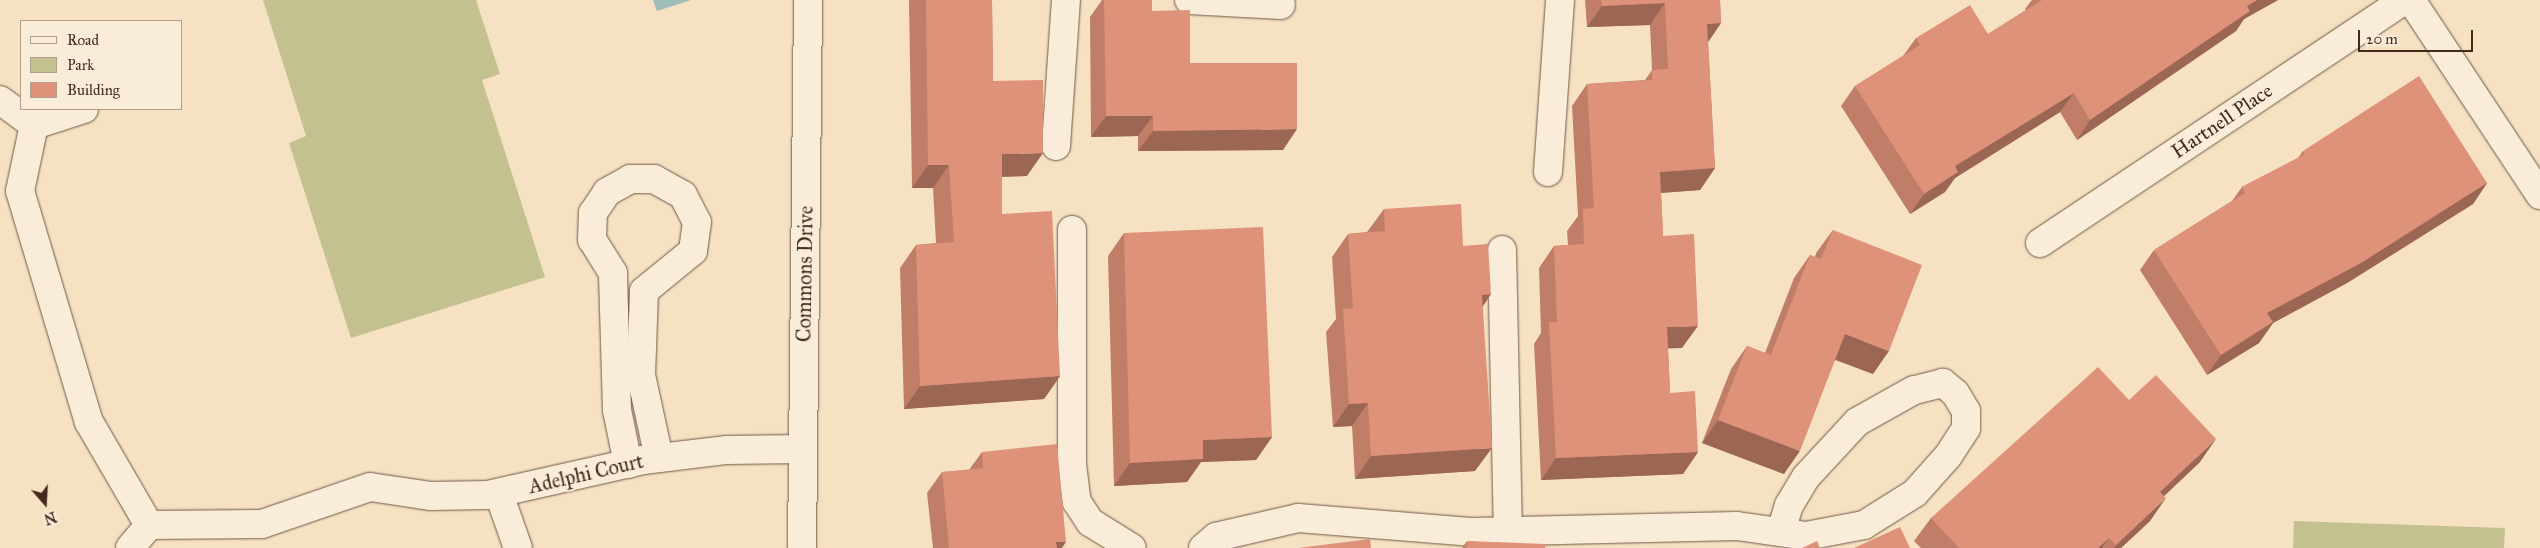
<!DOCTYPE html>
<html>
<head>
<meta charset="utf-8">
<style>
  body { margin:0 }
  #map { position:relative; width:2540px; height:548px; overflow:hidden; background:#f6e2c3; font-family:"IM FELL Great Primer",serif }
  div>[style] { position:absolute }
  .green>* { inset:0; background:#c3c18f }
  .water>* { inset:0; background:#9dbdb6 }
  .roads { filter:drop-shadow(0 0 1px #705746) drop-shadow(0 0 1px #705746) }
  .minor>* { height:28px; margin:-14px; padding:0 14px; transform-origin:14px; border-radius:14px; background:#f9ecd8 }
  .wall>* { inset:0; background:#c07e69 }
  .shaded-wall>* { inset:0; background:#9c6655 }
  .building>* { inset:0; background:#df927a }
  span { translate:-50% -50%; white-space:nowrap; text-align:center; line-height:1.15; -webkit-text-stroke:4px #f9ecd8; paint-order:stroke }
  .street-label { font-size:20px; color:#44291d }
  .legend { position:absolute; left:20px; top:20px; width:162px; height:90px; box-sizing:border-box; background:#f9ecd8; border:1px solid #b19e8d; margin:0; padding:6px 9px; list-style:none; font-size:15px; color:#44291d }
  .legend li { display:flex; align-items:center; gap:10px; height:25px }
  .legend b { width:25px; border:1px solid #b19e8d }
  .north { position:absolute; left:20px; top:478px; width:50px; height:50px; -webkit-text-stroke:4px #f9ecd8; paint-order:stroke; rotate:161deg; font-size:14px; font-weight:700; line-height:20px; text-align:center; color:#44291d }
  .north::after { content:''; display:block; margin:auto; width:18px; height:22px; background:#44291d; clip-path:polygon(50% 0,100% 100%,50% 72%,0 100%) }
  .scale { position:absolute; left:2358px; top:30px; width:115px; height:22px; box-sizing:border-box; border:2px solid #44291d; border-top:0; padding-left:6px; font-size:15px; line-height:18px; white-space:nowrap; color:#44291d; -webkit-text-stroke:4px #f9ecd8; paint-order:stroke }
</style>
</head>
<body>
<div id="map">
  <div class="green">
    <div style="clip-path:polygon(263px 0,476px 0,500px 74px,482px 80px,545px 277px,351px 338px,289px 143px,306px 136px)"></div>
    <div style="clip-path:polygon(2294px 521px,2505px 528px,2504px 548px,2293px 548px)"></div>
  </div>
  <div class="water">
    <div style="clip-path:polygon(653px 0,691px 0,657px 11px)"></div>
  </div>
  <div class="roads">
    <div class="minor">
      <div style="left:1189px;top:0;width:92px;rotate:3.1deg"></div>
      <div style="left:2411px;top:0;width:234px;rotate:56.5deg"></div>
      <div style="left:0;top:100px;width:42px;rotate:36.3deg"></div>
      <div style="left:84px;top:109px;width:52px;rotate:162.3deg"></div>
      <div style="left:34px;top:125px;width:67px;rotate:102deg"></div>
      <div style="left:20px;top:191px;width:241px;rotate:73.4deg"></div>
      <div style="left:89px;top:422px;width:119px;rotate:59.8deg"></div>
      <div style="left:149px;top:525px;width:113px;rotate:-0.5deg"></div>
      <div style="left:262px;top:524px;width:114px;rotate:-18.9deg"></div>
      <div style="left:370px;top:487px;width:62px;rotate:8.4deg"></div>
      <div style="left:431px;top:496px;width:57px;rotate:-1deg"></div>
      <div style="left:488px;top:495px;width:159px;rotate:-12.7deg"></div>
      <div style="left:643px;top:460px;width:85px;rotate:-6.8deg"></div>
      <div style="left:727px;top:450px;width:76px;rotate:-0.8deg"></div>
      <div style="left:1056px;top:146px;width:146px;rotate:-86.1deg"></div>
      <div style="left:1548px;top:172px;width:172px;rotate:-86deg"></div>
      <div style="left:1072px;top:230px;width:234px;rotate:90deg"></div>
      <div style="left:1072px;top:464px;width:38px;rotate:83deg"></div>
      <div style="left:1077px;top:502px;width:24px;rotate:57deg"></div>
      <div style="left:1090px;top:522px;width:49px;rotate:31.8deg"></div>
      <div style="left:2040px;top:243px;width:438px;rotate:-33.7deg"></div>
      <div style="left:1502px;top:250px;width:282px;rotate:88.8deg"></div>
      <div style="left:628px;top:464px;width:55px;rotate:-101.5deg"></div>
      <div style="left:617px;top:410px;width:137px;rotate:-91.7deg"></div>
      <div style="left:613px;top:273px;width:39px;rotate:-122deg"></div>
      <div style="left:592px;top:240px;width:27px;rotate:-88deg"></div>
      <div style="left:593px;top:213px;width:25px;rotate:-56deg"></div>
      <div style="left:607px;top:192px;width:26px;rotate:-29deg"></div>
      <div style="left:630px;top:179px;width:24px"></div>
      <div style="left:654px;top:179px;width:33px;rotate:29deg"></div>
      <div style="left:683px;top:195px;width:30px;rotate:63deg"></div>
      <div style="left:697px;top:222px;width:29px;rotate:98deg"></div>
      <div style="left:693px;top:251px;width:63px;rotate:140.8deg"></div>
      <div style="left:644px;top:291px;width:84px;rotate:92deg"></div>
      <div style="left:641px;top:375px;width:85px;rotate:77.8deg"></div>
      <div style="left:499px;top:494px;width:57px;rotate:70.6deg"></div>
      <div style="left:130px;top:548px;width:30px;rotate:-50deg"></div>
      <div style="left:802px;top:548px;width:548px;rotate:-89.37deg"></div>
      <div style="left:1203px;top:548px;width:17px;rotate:-40deg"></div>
      <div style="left:1216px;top:537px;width:84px;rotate:-13deg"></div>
      <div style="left:1298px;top:518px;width:176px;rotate:4.6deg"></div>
      <div style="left:1473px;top:532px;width:264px;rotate:-1.3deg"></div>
      <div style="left:1737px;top:526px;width:70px;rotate:8.2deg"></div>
      <div style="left:1806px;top:536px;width:59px;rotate:-10.7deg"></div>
      <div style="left:1864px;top:525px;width:60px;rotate:-32.1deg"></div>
      <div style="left:1915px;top:493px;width:50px;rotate:-48.3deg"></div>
      <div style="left:1948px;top:456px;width:33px;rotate:-57deg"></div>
      <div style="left:1966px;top:428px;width:17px;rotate:-90deg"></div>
      <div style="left:1966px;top:411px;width:21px;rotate:-121deg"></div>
      <div style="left:1955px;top:393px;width:16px;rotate:-140deg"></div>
      <div style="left:1943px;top:383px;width:30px;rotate:166deg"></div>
      <div style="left:1914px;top:390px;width:65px;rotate:150.7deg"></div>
      <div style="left:1857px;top:422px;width:75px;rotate:132.8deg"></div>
      <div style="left:1806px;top:477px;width:33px;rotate:121deg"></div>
      <div style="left:1789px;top:505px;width:28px;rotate:107deg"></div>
    </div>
  </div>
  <div class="wall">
    <div style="clip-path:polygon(909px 0,992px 0,993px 81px,1027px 176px,1002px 177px,1002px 214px,1060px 376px,1044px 399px,904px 409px,900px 268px,916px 245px,936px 243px,933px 188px,912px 188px)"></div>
    <div style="clip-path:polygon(1102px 0,1152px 0,1152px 11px,1190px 63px,1283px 150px,1138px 151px,1138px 136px,1091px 137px,1090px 17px)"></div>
    <div style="clip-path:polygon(1585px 0,1720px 0,1721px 23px,1708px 42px,1715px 168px,1700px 190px,1661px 193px,1663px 236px,1682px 348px,1668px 348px,1670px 393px,1698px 452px,1683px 474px,1541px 480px,1534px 344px,1541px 333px,1539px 268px,1554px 246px,1568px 245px,1567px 231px,1578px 216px,1572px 106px,1587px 84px,1645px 80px,1652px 70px,1650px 25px,1587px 27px)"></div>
    <div style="clip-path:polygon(2032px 0,2278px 0,2244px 19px,2236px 31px,2077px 140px,2060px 112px,1955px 178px,1945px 192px,1910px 214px,1841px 106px,1855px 86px,1903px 56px,1916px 38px,1988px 34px,2026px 10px,2025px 9px)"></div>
    <div style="clip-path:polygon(2303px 151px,2487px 183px,2473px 204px,2347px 283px,2273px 323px,2259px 343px,2207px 375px,2140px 270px,2154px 250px,2232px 201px,2242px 187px,2298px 158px)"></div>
    <div style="clip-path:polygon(1384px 209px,1463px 246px,1491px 294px,1483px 306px,1475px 471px,1355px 479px,1352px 426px,1333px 427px,1326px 332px,1336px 319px,1332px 257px,1348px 234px,1367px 232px)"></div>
    <div style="clip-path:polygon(1833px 230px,1873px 374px,1835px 360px,1784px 474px,1702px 443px,1731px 369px,1747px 346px,1765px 353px,1794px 278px,1810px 255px,1815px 257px,1816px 253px)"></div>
    <div style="clip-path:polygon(1124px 233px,1272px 437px,1256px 460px,1201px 462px,1187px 482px,1114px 486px,1108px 256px)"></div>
    <div style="clip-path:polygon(2129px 400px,2200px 462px,2164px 496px,2150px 521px,2121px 548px,1921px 548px,1914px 541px,1931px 518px)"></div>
    <div style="clip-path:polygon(982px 452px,1062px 548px,933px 548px,927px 493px,942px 472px,969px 470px)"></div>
    <div style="clip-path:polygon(1467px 541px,1545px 548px,1462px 548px)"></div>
  </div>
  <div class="shaded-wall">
    <div style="clip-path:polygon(2257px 0,2278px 0,2244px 19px,2236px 31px,2077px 140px,2090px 120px,2247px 6px)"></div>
    <div style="clip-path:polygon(1665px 3px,1650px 25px,1587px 27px,1602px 6px)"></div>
    <div style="clip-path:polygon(1721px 23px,1706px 45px,1707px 24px)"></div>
    <div style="clip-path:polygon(2074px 93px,2060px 112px,1955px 178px,1945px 192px,1910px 214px,1924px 194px,1955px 166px)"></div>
    <div style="clip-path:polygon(1106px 116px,1153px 116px,1138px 136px,1091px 137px)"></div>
    <div style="clip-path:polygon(1297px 129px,1283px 150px,1138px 151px,1153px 131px)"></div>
    <div style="clip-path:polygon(1043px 153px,1027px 176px,986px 177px,1002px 154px)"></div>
    <div style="clip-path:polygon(928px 165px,949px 165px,933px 188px,912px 188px)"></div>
    <div style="clip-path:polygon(1715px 168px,1700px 190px,1645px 194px,1660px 172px)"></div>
    <div style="clip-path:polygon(2487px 183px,2473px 204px,2347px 283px,2273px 323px,2259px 343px,2207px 375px,2221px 355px,2267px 313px)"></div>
    <div style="clip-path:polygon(1491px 294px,1475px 318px,1482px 295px)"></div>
    <div style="clip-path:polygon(1698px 326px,1682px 348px,1652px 349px,1667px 327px)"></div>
    <div style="clip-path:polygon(1845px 334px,1889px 351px,1873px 374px,1829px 357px)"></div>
    <div style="clip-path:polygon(1060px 376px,1044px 399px,904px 409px,920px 386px)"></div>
    <div style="clip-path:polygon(1368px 403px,1352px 426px,1333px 427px,1349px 404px)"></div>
    <div style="clip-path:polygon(1718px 420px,1800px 451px,1784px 474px,1702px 443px)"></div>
    <div style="clip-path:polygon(1272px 437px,1256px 460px,1201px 462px,1187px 482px,1114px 486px,1130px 463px,1203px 440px)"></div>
    <div style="clip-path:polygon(2216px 439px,2200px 462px,2144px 515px,2160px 492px)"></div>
    <div style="clip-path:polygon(1492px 448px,1475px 471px,1355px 479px,1371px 456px)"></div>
    <div style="clip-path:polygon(1698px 452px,1683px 474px,1541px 480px,1556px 458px)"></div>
    <div style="clip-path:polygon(2166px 498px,2150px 521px,2121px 548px,2114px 548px,2116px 545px)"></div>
    <div style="clip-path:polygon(2109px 538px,2102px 548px,2098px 548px)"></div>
    <div style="clip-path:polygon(1056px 542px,1066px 542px,1062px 548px,1052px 548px)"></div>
  </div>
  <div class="building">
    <div style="clip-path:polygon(926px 0,992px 0,993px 81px,1043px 80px,1043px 153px,1002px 154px,1002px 214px,1052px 211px,1060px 376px,920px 386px,916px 245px,954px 242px,949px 165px,928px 165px)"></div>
    <div style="clip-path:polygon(1104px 0,1152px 0,1152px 11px,1190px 10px,1190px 63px,1297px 63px,1297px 129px,1153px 131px,1153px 116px,1106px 116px)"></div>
    <div style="clip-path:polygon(1601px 0,1720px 0,1721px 23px,1707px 24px,1715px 168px,1660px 172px,1663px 236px,1694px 234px,1698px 326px,1667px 327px,1670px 393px,1695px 391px,1698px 452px,1556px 458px,1549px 322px,1557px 322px,1554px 246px,1584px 244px,1583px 209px,1594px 208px,1587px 84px,1652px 80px,1652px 70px,1668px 69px,1665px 3px,1602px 6px)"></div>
    <div style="clip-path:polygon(2042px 0,2257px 0,2247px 6px,2250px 11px,2090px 120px,2074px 93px,1955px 166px,1958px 172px,1924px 194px,1855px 86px,1920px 45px,1916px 38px,1970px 5px,1988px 34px)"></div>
    <div style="clip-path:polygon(2419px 76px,2487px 183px,2361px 263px,2267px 313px,2273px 322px,2221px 355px,2154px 250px,2245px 193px,2242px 187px,2305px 154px,2303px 151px)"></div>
    <div style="clip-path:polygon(1461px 204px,1463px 246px,1488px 244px,1491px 294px,1482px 295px,1492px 448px,1371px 456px,1368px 403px,1349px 404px,1343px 309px,1353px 308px,1348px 234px,1385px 231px,1384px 209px)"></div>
    <div style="clip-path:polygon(1263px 227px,1272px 437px,1203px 440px,1203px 459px,1130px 463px,1124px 233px)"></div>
    <div style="clip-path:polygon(1833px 230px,1922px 265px,1889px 351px,1845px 334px,1800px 451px,1718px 420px,1747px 346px,1771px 355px,1810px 255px,1821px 259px)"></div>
    <div style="clip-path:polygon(2098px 367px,2129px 400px,2156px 375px,2216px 439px,2160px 492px,2166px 498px,2116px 545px,2109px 538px,2098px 548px,1959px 548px,1931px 518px)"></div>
    <div style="clip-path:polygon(1057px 444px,1066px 542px,1056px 542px,1057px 548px,949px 548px,942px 472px,983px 468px,982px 452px)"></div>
    <div style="clip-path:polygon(1900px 527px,1910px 548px,1854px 548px)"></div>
    <div style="clip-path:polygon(1370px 539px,1371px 548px,1298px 548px)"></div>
    <div style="clip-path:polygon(1467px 541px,1546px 544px,1545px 548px,1466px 548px)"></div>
    <div style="clip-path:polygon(1817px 541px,1820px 548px,1802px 548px)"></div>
  </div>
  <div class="street-label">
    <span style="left:2222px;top:121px;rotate:-34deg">Hartnell Place</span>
    <span style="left:805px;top:274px;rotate:-89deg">Commons Drive</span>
    <span style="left:586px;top:474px;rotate:-13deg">Adelphi Court</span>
  </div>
  <ul class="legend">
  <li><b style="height:6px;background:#f9ecd8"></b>Road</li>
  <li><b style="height:14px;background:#c3c18f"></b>Park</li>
  <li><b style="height:14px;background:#df927a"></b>Building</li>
  </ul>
  <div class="north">N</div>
  <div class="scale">20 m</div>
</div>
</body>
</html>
